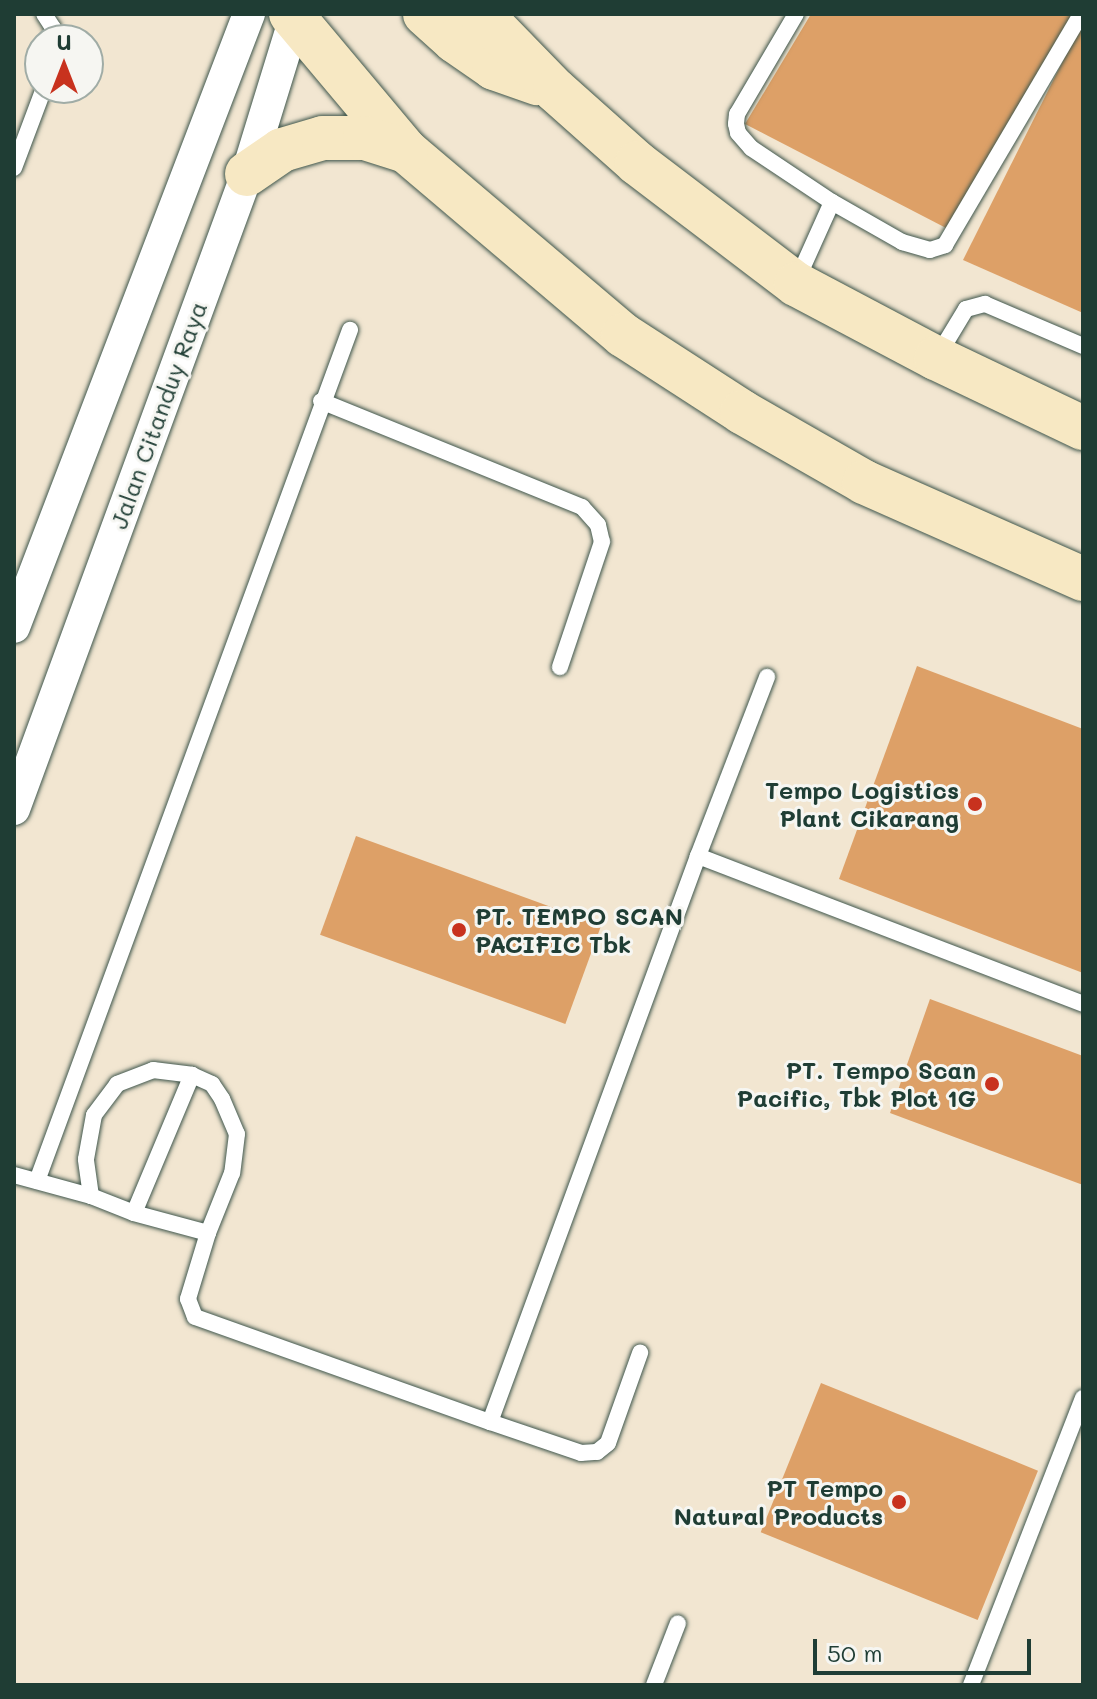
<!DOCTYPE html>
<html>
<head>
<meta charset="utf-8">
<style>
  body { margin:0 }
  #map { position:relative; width:1097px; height:1699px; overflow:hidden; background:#f2e6d1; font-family:Mali,sans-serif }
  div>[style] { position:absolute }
  .building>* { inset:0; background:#dda067; transform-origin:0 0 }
  .roads { filter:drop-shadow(0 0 2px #3f564c) drop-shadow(0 0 2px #3f564c) }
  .lane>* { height:16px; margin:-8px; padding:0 8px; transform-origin:8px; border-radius:8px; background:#fff }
  .street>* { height:32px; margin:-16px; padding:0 16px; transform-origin:16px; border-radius:16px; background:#fff }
  .secondary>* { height:44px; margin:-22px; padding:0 22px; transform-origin:22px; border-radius:22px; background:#f7e8c3 }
  .dots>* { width:22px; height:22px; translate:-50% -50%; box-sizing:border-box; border:4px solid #f6f6f2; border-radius:50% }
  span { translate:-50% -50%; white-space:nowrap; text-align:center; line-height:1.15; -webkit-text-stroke:6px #f6f6f2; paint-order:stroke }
  .street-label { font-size:24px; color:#1f3d34 }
  .poi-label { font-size:24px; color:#1f3d34; font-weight:700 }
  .right { translate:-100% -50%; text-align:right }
  .left { translate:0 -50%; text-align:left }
  .frame { position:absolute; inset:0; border:16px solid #1f3d34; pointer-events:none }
  .north { position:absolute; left:24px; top:24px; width:80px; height:80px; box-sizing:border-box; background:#f6f6f2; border:2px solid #a0aca6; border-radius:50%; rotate:0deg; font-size:22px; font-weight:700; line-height:32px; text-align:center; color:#1f3d34 }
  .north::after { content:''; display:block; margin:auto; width:28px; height:36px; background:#c8321e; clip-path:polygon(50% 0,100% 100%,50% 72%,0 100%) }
  .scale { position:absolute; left:813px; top:1639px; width:218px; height:36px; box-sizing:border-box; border:4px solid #1f3d34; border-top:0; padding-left:10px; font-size:24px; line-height:28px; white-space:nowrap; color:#1f3d34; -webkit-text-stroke:6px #f6f6f2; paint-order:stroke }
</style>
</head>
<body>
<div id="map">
  <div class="building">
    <div style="clip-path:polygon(811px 14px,1076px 14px,948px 229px,745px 124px)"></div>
    <div style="clip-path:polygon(1083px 21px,1083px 313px,963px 260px)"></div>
    <div style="clip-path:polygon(917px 666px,1083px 729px,1083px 973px,839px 879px)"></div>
    <div style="left:356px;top:836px;width:261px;height:105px;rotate:20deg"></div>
    <div style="clip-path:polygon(930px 999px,1083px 1056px,1083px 1185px,890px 1113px)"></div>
    <div style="left:821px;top:1383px;width:234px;height:161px;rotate:22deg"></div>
  </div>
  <div class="roads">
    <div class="lane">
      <div style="left:44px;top:14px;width:17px;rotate:57deg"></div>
      <div style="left:53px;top:28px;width:12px;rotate:95deg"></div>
      <div style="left:796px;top:14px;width:116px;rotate:120.5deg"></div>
      <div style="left:737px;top:114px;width:10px;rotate:96deg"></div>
      <div style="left:736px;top:124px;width:9px;rotate:77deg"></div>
      <div style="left:738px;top:133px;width:20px;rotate:49deg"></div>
      <div style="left:751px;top:148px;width:97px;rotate:33.7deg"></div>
      <div style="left:832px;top:202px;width:85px;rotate:114.2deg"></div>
      <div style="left:14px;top:168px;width:85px;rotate:-69.4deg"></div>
      <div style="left:832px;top:202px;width:81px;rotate:29.7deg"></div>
      <div style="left:902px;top:242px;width:29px;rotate:16deg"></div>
      <div style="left:930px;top:250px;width:16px;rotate:-18deg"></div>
      <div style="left:945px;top:245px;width:268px;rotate:-59.5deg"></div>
      <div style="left:937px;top:357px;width:56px;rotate:-58.9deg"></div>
      <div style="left:966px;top:309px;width:20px;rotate:-15deg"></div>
      <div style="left:985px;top:304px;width:107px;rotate:23.2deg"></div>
      <div style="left:321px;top:401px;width:282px;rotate:22.1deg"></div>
      <div style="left:582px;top:507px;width:24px;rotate:48deg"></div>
      <div style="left:598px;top:525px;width:17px;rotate:77deg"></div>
      <div style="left:602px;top:542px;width:132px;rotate:108.6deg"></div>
      <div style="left:698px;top:856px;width:192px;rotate:-68.9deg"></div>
      <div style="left:153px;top:1070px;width:39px;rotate:7deg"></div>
      <div style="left:192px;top:1075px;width:22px;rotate:24deg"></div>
      <div style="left:212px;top:1084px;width:18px;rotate:56deg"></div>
      <div style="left:222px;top:1099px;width:38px;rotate:67deg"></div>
      <div style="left:237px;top:1134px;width:39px;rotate:97deg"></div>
      <div style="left:232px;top:1173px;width:65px;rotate:111.8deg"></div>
      <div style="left:208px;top:1233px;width:77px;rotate:-164.9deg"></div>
      <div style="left:134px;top:1213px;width:46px;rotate:-158.4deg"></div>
      <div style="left:91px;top:1196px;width:37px;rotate:-98deg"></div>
      <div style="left:86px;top:1159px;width:45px;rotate:-79.7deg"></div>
      <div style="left:94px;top:1115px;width:39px;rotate:-53deg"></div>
      <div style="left:117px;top:1084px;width:39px;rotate:-21deg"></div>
      <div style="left:14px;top:1175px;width:80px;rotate:15.3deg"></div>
      <div style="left:37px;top:1181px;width:907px;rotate:-69.81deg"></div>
      <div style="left:134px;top:1213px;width:150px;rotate:-67.2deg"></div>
      <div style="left:208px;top:1233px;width:69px;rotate:106.9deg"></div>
      <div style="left:188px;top:1299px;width:19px;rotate:69deg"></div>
      <div style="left:195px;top:1317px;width:313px;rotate:19.6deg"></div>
      <div style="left:490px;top:1422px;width:603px;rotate:-69.82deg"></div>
      <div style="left:698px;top:856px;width:412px;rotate:21deg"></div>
      <div style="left:490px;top:1422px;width:96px;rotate:18.8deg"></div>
      <div style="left:581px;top:1453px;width:16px;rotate:-4deg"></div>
      <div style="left:597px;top:1452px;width:14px;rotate:-39deg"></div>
      <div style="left:608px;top:1443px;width:96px;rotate:-70.4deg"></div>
      <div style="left:654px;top:1685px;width:66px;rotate:-68.8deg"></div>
      <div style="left:971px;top:1685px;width:308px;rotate:-68.7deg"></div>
    </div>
    <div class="street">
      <div style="left:14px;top:627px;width:657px;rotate:-69.03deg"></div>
      <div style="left:14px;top:809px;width:676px;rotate:-69.85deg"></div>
      <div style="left:247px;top:174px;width:163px;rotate:-72.9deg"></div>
    </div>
    <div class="secondary">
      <div style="left:291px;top:14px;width:179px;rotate:50deg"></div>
      <div style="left:406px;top:151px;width:285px;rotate:40.3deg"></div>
      <div style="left:623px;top:335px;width:142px;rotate:32.9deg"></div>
      <div style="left:742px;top:412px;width:141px;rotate:29.8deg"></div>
      <div style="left:864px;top:482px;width:240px;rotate:23.9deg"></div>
      <div style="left:425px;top:14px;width:40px;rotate:42deg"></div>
      <div style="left:455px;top:41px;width:47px;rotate:34.7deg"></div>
      <div style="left:494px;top:68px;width:46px;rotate:19.2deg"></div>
      <div style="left:481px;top:14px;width:106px;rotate:45.8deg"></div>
      <div style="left:555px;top:90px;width:110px;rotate:41.7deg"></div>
      <div style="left:637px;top:163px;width:200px;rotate:37.3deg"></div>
      <div style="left:796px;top:284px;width:158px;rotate:27.9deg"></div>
      <div style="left:936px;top:358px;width:163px;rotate:25.5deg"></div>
      <div style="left:247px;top:174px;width:42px;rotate:-34.4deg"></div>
      <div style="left:282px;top:150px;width:43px;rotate:-16.3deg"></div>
      <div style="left:323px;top:138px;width:42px"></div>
      <div style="left:365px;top:138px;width:43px;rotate:17.6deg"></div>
    </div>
  </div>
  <div class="dots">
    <div style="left:975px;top:804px;background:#c8321e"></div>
    <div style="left:459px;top:930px;background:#c8321e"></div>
    <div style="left:992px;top:1084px;background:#c8321e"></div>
    <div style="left:899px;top:1502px;background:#c8321e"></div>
  </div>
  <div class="street-label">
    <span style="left:158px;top:415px;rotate:-70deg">Jalan Citanduy Raya</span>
  </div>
  <div class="poi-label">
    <span class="right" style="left:959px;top:804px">Tempo Logistics<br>Plant Cikarang</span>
    <span class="left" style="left:475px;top:930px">PT. TEMPO SCAN<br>PACIFIC Tbk</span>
    <span class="right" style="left:976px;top:1084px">PT. Tempo Scan<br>Pacific, Tbk Plot 1G</span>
    <span class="right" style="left:883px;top:1502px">PT Tempo<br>Natural Products</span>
  </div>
  <div class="frame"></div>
  <div class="north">U</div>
  <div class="scale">50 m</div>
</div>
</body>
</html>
